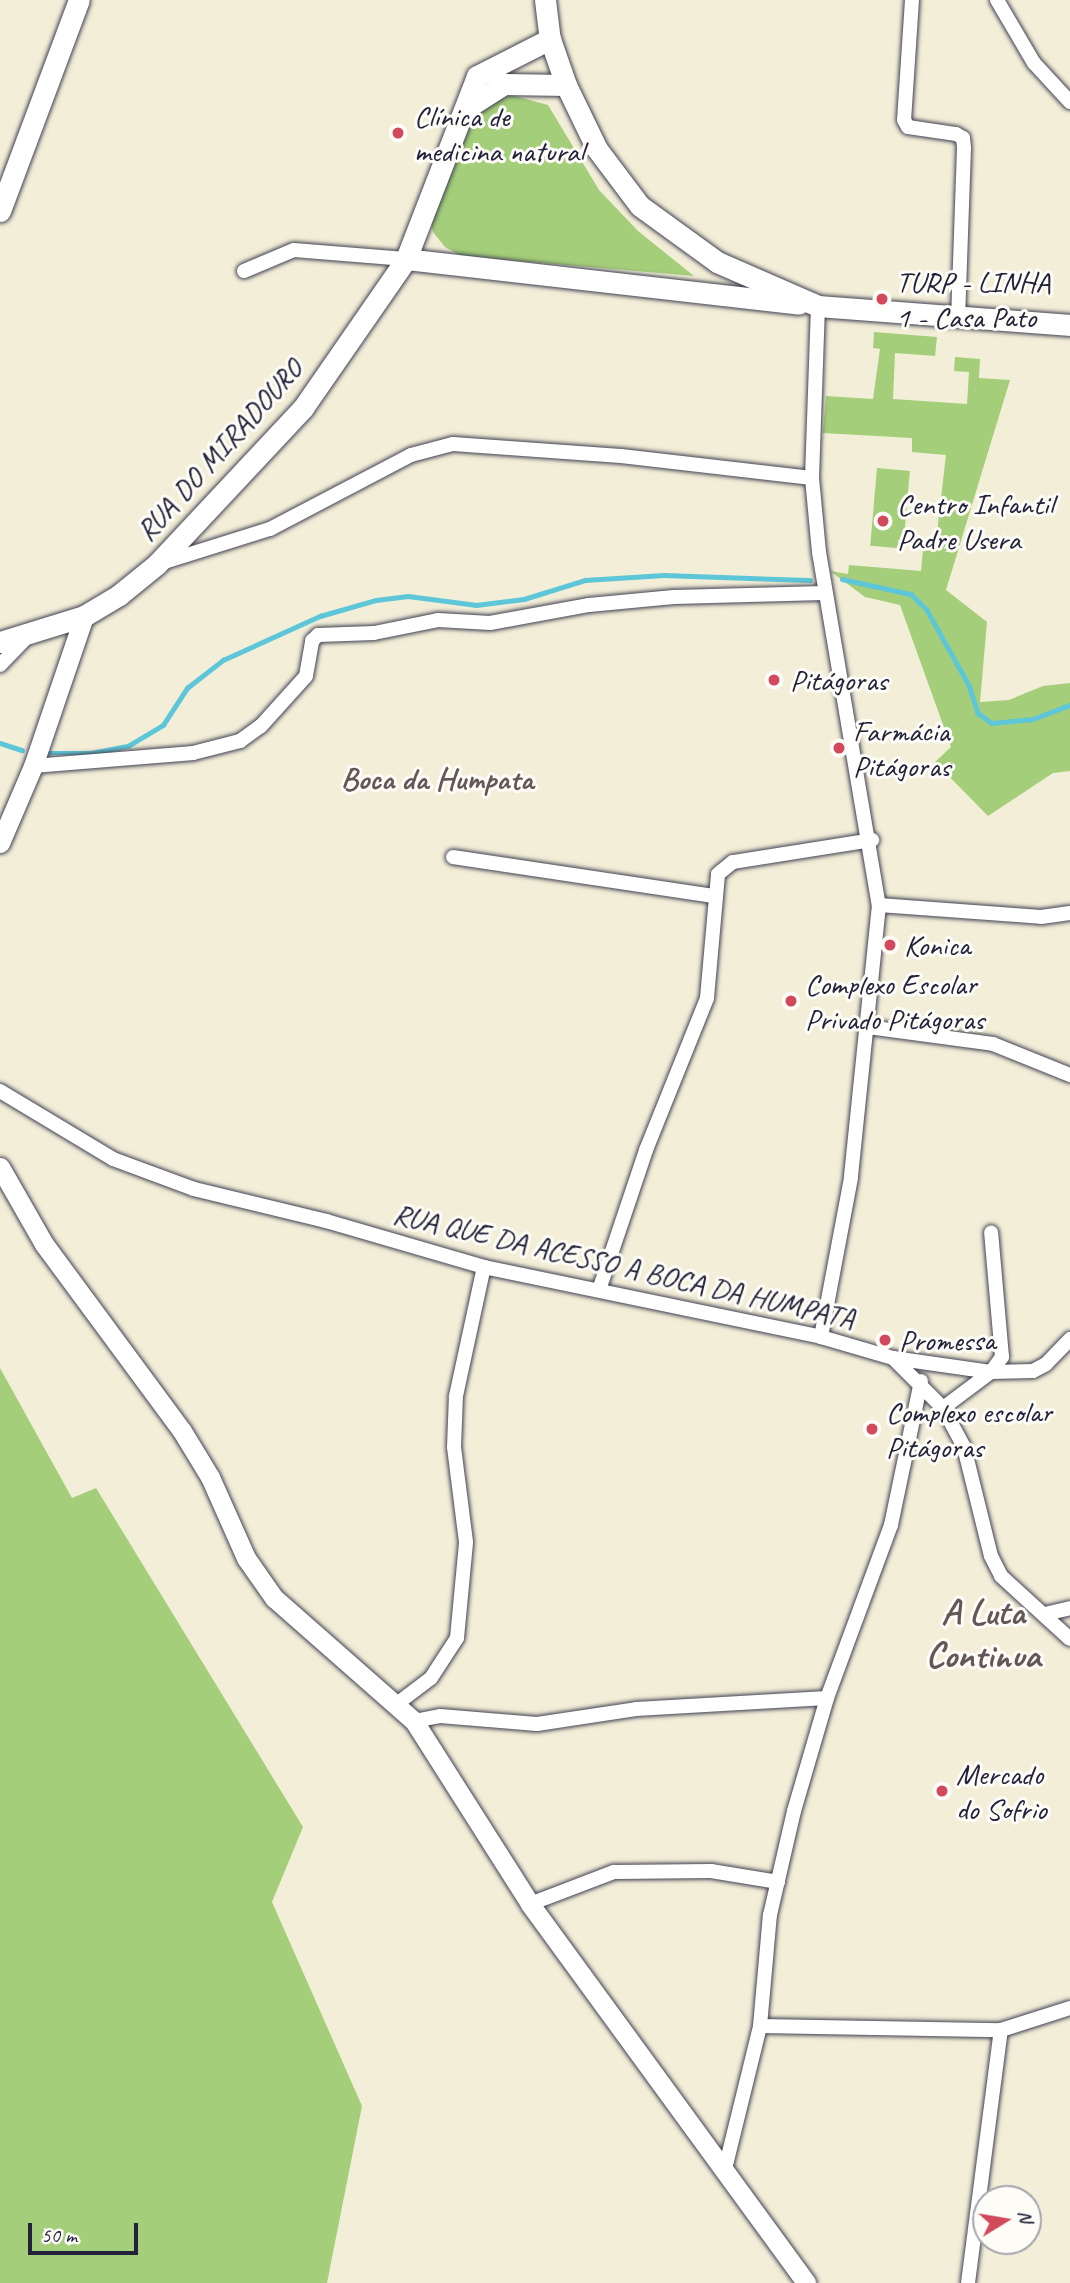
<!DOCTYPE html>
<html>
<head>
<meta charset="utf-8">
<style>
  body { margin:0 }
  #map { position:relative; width:1070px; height:2283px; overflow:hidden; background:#f3eed8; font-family:Caveat,sans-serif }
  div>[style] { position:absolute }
  .green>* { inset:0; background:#a4ce79; transform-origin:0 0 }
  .stream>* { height:4.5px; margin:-2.25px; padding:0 2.25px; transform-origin:2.25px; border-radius:2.25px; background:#5dc6d8 }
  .roads { filter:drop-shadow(0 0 2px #414153) drop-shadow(0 0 2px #414153) }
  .minor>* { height:14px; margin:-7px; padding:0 7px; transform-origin:7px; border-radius:7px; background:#fff }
  .tertiary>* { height:19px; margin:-9.5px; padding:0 9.5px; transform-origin:9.5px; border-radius:9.5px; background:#fff }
  .secondary>* { height:21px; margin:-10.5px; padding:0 10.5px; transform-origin:10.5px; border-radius:10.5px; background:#fff }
  .dots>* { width:19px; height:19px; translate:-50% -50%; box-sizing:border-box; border:4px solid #fdfcf7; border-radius:50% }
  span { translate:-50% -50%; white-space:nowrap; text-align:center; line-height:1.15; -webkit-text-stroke:6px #fdfcf7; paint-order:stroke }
  .poi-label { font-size:30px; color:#22223b }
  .left { translate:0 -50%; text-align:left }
  .street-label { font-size:30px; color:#22223b }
  .neighbourhood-label { font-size:32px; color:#635758; font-weight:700 }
  .district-label { font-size:37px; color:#635758; font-weight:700 }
  .north { position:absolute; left:972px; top:2185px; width:70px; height:70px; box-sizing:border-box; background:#fdfcf7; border:2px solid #a5a5ac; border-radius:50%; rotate:79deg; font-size:19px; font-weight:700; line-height:28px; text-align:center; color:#22223b }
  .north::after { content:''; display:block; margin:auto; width:24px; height:32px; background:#d1495b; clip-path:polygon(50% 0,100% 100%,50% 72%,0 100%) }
  .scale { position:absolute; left:28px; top:2223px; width:110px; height:32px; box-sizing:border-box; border:4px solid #22223b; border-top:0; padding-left:9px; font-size:21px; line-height:24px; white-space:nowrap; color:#22223b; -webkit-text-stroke:5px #fdfcf7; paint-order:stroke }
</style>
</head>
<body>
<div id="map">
  <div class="green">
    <div style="clip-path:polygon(511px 95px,548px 105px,599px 190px,638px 231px,694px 276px,461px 256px,445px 247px,433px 232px,430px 216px,470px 119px,486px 104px)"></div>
    <div style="clip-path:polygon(874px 332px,937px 337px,935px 356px,895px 353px,893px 399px,967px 404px,969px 372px,954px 371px,955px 357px,980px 359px,979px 378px,1010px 380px,946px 590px,987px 622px,980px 702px,1009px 700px,1043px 686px,1070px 683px,1070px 771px,1053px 773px,988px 816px,935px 762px,951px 747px,900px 605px,865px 597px,830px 571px,848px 574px,849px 565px,921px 571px,923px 550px,935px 550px,946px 455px,912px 452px,912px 438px,823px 433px,826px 396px,873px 399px,880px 349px,873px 348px)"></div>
    <div style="left:877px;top:468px;width:33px;height:78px;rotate:5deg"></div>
    <div style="clip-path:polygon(0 1368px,72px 1498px,96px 1488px,303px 1827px,272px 1902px,362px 2106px,327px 2283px,0 2283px)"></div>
  </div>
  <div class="stream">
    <div style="left:842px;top:579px;width:71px;rotate:12.3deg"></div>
    <div style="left:911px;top:594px;width:23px;rotate:45deg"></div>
    <div style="left:927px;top:610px;width:86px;rotate:60.8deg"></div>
    <div style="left:969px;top:685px;width:29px;rotate:72deg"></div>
    <div style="left:978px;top:713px;width:17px;rotate:36deg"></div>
    <div style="left:992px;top:723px;width:41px;rotate:-5.6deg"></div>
    <div style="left:1033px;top:719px;width:40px;rotate:-21deg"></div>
    <div style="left:0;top:743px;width:23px;rotate:18deg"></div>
    <div style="left:50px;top:753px;width:41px"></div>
    <div style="left:91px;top:753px;width:38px;rotate:-11deg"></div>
    <div style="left:128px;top:746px;width:41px;rotate:-31deg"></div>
    <div style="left:163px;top:725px;width:44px;rotate:-57deg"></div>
    <div style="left:187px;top:688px;width:46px;rotate:-37.9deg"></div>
    <div style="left:223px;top:660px;width:107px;rotate:-24.4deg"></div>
    <div style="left:320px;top:616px;width:58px;rotate:-15.9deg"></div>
    <div style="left:376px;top:600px;width:32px;rotate:-7deg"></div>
    <div style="left:408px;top:596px;width:69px;rotate:7.5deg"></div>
    <div style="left:476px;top:605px;width:48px;rotate:-7.1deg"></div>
    <div style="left:524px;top:599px;width:64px;rotate:-17.3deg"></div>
    <div style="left:585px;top:580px;width:79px;rotate:-3.6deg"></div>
    <div style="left:664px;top:575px;width:146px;rotate:2deg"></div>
  </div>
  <div class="roads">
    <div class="minor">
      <div style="left:912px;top:0;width:120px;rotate:93.8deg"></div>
      <div style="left:904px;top:120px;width:8px;rotate:60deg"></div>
      <div style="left:908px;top:127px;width:49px;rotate:8.3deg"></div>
      <div style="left:956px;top:134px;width:8px;rotate:30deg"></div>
      <div style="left:963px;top:138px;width:10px;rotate:84deg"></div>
      <div style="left:964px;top:148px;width:169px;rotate:92deg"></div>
      <div style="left:997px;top:0;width:73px;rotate:59.6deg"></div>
      <div style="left:1034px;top:63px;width:53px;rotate:47.3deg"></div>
      <div style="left:244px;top:271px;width:54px;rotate:-22.8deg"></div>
      <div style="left:294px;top:250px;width:112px;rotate:4.6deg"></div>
      <div style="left:818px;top:306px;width:172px;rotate:92deg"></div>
      <div style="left:812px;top:478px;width:74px;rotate:84.6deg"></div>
      <div style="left:819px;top:552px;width:358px;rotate:80.4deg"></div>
      <div style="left:879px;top:905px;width:274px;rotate:95.9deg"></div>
      <div style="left:851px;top:1178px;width:162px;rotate:100.7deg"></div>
      <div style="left:158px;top:564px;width:117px;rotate:-17.4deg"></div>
      <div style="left:270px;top:529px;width:159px;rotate:-27.7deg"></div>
      <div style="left:411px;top:455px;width:43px;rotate:-14.7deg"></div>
      <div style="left:453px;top:444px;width:168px;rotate:4.1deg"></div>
      <div style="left:621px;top:456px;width:192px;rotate:6.6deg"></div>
      <div style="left:0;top:665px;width:42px;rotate:-46deg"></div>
      <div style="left:33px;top:766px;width:161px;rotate:-4.6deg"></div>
      <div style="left:193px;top:753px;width:49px;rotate:-14.3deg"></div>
      <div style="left:240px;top:741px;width:26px;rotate:-36deg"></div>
      <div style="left:261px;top:726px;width:67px;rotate:-48deg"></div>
      <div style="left:306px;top:676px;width:36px;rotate:-80deg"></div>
      <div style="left:312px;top:641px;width:8px;rotate:-45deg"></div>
      <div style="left:318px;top:635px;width:56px;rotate:-2deg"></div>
      <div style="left:374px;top:633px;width:65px;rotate:-11.5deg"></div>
      <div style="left:438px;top:620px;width:52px;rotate:3.3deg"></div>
      <div style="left:490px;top:623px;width:101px;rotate:-10.3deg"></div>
      <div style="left:589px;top:605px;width:85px;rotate:-5.4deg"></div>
      <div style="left:674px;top:597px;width:150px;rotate:-1.5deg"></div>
      <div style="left:453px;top:857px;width:265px;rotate:8.5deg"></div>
      <div style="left:879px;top:905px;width:162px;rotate:4.2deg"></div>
      <div style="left:1041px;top:917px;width:29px;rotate:-8deg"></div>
      <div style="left:868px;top:1027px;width:126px;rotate:7.7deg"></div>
      <div style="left:993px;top:1044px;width:83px;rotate:21.9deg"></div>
      <div style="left:0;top:1091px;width:132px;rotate:31deg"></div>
      <div style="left:113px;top:1159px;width:86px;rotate:20.3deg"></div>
      <div style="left:194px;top:1189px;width:136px;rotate:13.6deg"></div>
      <div style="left:326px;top:1221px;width:165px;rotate:16.2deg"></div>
      <div style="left:484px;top:1267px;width:344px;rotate:11.7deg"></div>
      <div style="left:821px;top:1337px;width:75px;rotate:16.3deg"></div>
      <div style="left:893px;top:1358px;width:71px;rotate:45deg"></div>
      <div style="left:943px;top:1408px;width:44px;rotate:61.7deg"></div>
      <div style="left:964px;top:1447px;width:112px;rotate:76.1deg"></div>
      <div style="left:991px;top:1556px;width:22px;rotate:63deg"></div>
      <div style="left:1001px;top:1576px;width:93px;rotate:42.4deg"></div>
      <div style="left:599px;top:1290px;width:148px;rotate:-71.4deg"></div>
      <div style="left:646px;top:1150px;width:164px;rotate:-68.1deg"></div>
      <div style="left:707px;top:998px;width:124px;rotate:-84.9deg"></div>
      <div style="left:718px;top:874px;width:19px;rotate:-39deg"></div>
      <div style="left:733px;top:862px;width:141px;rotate:-9deg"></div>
      <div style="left:893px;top:1358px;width:99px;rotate:8.1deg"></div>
      <div style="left:991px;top:1372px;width:42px;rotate:-1.4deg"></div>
      <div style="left:1033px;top:1371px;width:15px;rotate:-28deg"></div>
      <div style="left:1046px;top:1364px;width:35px;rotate:-46deg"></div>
      <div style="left:943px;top:1408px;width:60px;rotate:-36.9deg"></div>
      <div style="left:991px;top:1372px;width:19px;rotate:-54deg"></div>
      <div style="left:1002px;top:1357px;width:125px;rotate:-95deg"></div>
      <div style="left:1045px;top:1614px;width:26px;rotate:-13deg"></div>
      <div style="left:398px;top:1703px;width:41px;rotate:-37.1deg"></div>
      <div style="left:431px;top:1678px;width:48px;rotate:-57deg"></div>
      <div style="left:457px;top:1638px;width:96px;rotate:-84.6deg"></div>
      <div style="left:466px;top:1542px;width:96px;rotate:-97.2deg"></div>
      <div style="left:454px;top:1447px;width:51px;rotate:-87.8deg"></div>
      <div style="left:456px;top:1396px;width:132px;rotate:-77.8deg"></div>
      <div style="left:414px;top:1721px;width:26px;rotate:-11deg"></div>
      <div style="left:440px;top:1716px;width:97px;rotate:4.7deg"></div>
      <div style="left:537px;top:1724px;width:100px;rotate:-8.6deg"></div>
      <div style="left:636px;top:1709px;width:191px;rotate:-3.3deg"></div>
      <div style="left:530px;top:1904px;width:90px;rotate:-20.9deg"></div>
      <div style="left:614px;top:1872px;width:97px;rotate:-0.6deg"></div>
      <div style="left:711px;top:1871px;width:68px;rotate:9.3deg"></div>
      <div style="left:760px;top:2026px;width:241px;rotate:1deg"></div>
      <div style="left:1001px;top:2030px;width:72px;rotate:-17.7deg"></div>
      <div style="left:724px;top:2173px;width:151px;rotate:-76.2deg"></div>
      <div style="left:760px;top:2026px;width:111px;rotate:-84.9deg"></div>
      <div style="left:770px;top:1915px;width:107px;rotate:-77deg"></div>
      <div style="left:794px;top:1811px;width:118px;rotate:-73.7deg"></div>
      <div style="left:827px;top:1698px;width:184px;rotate:-69.7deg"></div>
      <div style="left:891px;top:1525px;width:147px;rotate:-78.2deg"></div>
      <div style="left:968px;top:2283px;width:255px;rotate:-82.6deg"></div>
    </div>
    <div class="tertiary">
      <div style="left:0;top:843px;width:84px;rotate:-66.8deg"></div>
      <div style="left:33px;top:766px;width:158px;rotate:-71.2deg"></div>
      <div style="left:0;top:1167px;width:89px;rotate:60.3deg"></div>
      <div style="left:44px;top:1244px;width:232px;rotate:53.6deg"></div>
      <div style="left:182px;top:1431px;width:54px;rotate:58.7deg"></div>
      <div style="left:210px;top:1477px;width:89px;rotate:66deg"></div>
      <div style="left:246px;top:1558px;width:49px;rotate:55deg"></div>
      <div style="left:274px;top:1598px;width:186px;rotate:41.3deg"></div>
      <div style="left:414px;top:1721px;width:217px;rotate:57.6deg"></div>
      <div style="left:530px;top:1904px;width:469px;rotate:53.9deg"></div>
    </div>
    <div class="secondary">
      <div style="left:545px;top:0;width:39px;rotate:83deg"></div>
      <div style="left:550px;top:39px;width:49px;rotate:70.8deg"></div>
      <div style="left:566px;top:85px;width:71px;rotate:64.2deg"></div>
      <div style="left:597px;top:149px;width:71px;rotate:53deg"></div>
      <div style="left:640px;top:206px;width:95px;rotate:36deg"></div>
      <div style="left:717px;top:262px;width:110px;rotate:23.5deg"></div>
      <div style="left:818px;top:306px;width:253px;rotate:4.3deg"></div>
      <div style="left:465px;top:109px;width:46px;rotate:-32.7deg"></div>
      <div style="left:504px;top:84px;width:62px;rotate:0.9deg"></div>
      <div style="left:0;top:211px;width:225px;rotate:-69.5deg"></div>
      <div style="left:406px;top:259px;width:395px;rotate:6.5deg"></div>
      <div style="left:0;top:642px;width:88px;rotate:-17.2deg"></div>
      <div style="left:84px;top:616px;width:41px;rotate:-31deg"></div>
      <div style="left:119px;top:595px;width:49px;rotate:-39.2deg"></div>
      <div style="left:157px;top:564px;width:214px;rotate:-46.9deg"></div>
      <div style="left:303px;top:408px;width:181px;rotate:-55.3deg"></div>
      <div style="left:406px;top:259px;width:196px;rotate:-68.8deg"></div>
      <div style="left:477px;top:76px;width:82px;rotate:-26.9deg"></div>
    </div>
  </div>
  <div class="dots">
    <div style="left:398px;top:133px;background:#d1495b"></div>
    <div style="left:882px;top:299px;background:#d1495b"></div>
    <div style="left:883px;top:521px;background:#d1495b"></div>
    <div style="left:774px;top:680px;background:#d1495b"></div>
    <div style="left:839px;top:748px;background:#d1495b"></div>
    <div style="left:890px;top:945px;background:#d1495b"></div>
    <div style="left:791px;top:1001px;background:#d1495b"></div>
    <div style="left:885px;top:1340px;background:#d1495b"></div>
    <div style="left:872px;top:1429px;background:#d1495b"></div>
    <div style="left:942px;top:1791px;background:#d1495b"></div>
  </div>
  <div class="poi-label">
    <span class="left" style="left:414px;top:133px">Clínica de<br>medicina natural</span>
    <span class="left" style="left:896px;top:299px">TURP - LINHA<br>1 - Casa Pato</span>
    <span class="left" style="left:897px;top:521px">Centro Infantil<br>Padre Usera</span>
    <span class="left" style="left:790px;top:680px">Pitágoras</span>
    <span class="left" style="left:853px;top:748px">Farmácia<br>Pitágoras</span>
    <span class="left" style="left:904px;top:945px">Konica</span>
    <span class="left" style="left:805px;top:1001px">Complexo Escolar<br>Privado Pitágoras</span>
    <span class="left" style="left:899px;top:1340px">Promessa</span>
    <span class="left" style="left:886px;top:1429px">Complexo escolar<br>Pitágoras</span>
    <span class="left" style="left:956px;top:1791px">Mercado<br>do Sofrio</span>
  </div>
  <div class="street-label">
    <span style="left:219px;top:450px;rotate:-48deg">RUA DO MIRADOURO</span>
    <span style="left:624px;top:1266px;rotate:13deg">RUA QUE DA ACESSO A BOCA DA HUMPATA</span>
  </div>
  <div class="neighbourhood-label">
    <span style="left:437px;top:779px">Boca da Humpata</span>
  </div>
  <div class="district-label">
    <span style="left:983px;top:1634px">A Luta<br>Continua</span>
  </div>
  <div class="north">N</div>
  <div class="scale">50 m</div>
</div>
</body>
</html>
